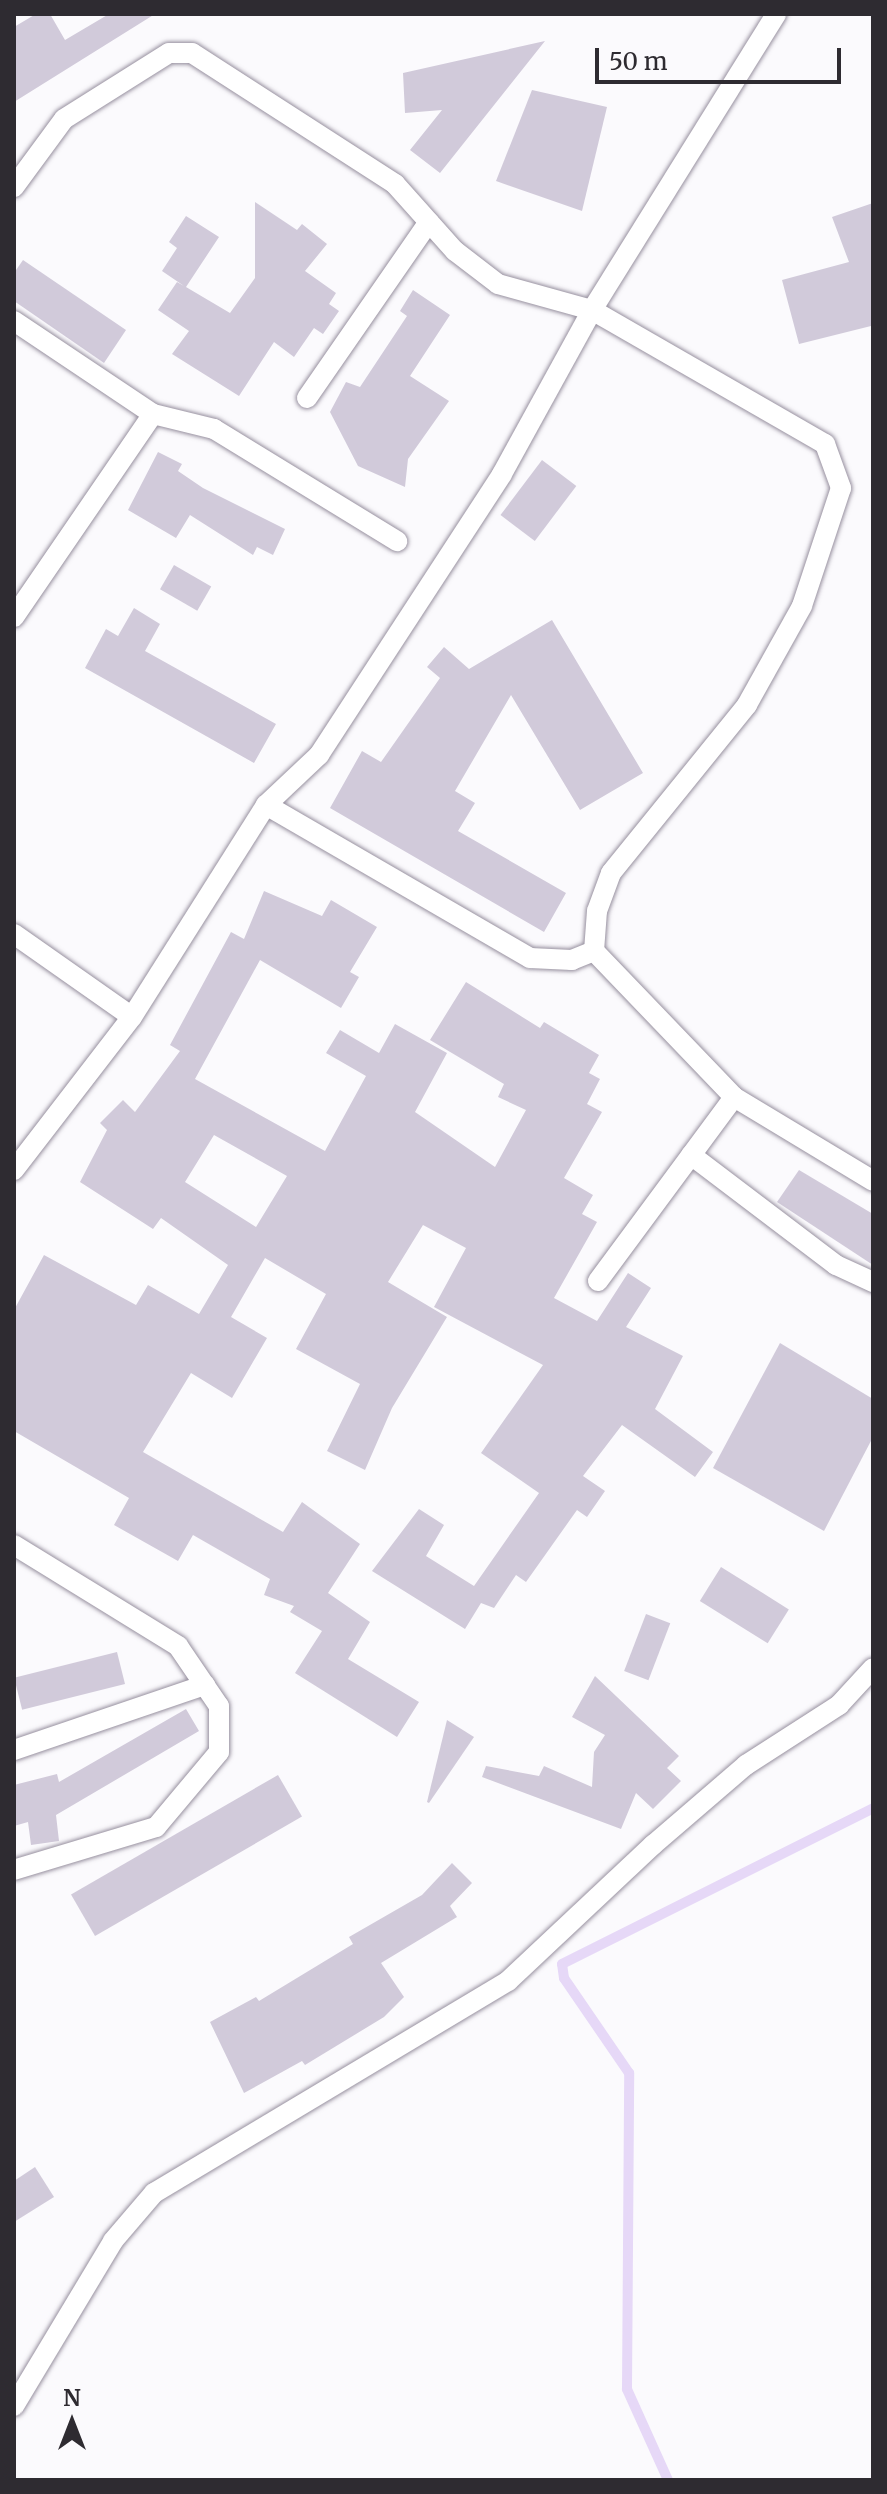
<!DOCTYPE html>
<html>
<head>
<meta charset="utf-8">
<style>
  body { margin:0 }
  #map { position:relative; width:887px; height:2494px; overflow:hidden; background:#fbfafd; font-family:Merriweather,serif }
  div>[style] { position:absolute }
  .stream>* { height:10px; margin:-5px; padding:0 5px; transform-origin:5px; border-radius:5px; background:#e6d8f7 }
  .building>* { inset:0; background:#d1cada; transform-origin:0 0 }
  .roads { filter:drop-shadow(0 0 2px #97909f) drop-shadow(0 0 2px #97909f) }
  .service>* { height:20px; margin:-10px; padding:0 10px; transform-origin:10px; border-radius:10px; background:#fff }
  span { translate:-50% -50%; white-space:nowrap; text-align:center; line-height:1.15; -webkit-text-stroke:8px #fbfafd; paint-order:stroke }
  .frame { position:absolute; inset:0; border:16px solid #2e2b31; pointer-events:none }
  .north { position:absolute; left:32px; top:2382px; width:80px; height:80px; -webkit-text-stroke:6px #fbfafd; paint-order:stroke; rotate:0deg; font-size:22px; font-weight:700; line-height:32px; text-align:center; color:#2e2b31 }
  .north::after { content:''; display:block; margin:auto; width:28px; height:36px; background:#2e2b31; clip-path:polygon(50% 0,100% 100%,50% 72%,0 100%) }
  .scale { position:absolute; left:595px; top:48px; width:246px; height:36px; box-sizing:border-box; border:4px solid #2e2b31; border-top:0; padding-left:10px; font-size:24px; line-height:28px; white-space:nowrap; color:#2e2b31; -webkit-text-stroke:6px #fbfafd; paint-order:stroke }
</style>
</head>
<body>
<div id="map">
  <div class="stream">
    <div style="left:668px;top:2480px;width:100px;rotate:-114.3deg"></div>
    <div style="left:627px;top:2389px;width:316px;rotate:-89.6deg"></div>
    <div style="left:629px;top:2073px;width:115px;rotate:-124.4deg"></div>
    <div style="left:564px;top:1978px;width:14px;rotate:-98deg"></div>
    <div style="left:562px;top:1964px;width:348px;rotate:-26.6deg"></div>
  </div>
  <div class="building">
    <div style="clip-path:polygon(36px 14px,50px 14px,65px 40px,109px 14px,155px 14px,14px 102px,14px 27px)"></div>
    <div style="clip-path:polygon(545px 41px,440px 173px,410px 150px,442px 110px,405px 113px,403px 73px)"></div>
    <div style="clip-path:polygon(532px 90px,607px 107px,582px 211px,496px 181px)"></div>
    <div style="clip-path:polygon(255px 202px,297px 230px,302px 224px,327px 244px,305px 271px,336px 293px,329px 304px,339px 311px,323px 334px,314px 328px,294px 357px,274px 342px,239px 396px,172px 354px,189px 331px,158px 310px,177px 282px,184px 286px,162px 271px,177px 248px,169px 242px,186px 216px,219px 237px,186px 287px,230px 313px,255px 278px)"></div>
    <div style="clip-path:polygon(873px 203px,871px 326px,799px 344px,782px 280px,849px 262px,832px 217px)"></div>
    <div style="clip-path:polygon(23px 260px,126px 330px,104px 363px,14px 301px,14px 273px)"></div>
    <div style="clip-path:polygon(413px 290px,450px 315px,410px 376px,449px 401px,408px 459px,405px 487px,358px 466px,330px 412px,346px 382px,360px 387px,407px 316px,400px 311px)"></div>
    <div style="clip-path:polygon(158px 452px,182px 464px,178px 471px,203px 488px,285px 529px,273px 555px,257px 547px,253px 555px,190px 515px,176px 538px,128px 510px)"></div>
    <div style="left:542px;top:460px;width:43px;height:69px;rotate:37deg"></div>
    <div style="left:174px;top:565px;width:43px;height:28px;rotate:30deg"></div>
    <div style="clip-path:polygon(134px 608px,160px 624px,145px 651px,276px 724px,254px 763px,85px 668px,106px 629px,118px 636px)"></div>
    <div style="clip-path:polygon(552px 620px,643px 773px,580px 810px,511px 695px,455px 791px,475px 803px,458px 831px,566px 893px,544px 932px,330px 808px,362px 751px,381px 762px,440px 678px,427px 667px,444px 647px,469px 669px)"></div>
    <div style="clip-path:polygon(evenodd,264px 891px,322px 916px,331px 900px,377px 927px,350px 972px,359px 977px,341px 1008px,260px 960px,195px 1079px,325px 1151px,366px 1076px,326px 1053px,340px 1030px,379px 1053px,395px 1024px,447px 1053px,415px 1112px,495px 1167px,526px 1110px,498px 1097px,504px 1084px,430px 1040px,466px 982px,540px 1028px,544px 1022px,599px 1055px,589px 1073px,600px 1079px,587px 1104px,602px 1112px,564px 1178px,593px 1195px,582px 1214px,597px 1222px,554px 1298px,597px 1321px,628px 1273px,651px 1288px,626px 1327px,683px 1356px,655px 1409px,713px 1452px,695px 1477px,622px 1425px,583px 1476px,605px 1491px,587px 1517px,577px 1510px,526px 1582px,516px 1575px,494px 1608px,481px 1603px,465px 1629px,372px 1571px,419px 1509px,444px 1525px,426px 1556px,474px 1586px,539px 1493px,481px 1453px,543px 1365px,434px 1307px,466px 1248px,423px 1225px,388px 1282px,447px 1317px,392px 1408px,365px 1470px,327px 1451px,360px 1384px,296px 1349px,326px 1294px,265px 1258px,231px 1317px,267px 1338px,232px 1398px,191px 1373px,143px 1452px,283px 1532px,302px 1502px,360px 1544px,328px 1593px,370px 1622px,348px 1659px,419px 1702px,397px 1737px,295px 1673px,322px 1631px,290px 1612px,294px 1606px,264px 1595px,270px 1579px,193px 1535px,178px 1561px,114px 1525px,129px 1498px,14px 1431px,14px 1310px,44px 1255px,136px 1305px,148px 1285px,199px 1314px,228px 1265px,161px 1218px,153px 1229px,80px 1182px,107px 1130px,100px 1123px,123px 1100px,135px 1112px,180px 1051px,170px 1045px,231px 932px,244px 939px,264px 891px,214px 1135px,287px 1176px,256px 1227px,185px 1182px,214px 1135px)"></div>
    <div style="clip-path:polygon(799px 1170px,873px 1214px,873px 1265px,777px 1202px)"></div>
    <div style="clip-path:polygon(780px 1343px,873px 1399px,873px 1437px,824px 1531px,713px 1468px)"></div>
    <div style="left:721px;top:1567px;width:80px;height:40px;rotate:32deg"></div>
    <div style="left:646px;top:1614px;width:26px;height:61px;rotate:21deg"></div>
    <div style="left:117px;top:1652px;width:33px;height:106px;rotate:76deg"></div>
    <div style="clip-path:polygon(595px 1676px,679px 1756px,667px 1768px,681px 1781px,653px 1809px,636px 1793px,621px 1829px,482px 1777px,486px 1766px,539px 1776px,544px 1766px,592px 1787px,594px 1752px,605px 1735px,572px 1717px)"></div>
    <div style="clip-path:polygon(186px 1709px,199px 1731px,56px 1815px,59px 1841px,31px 1845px,28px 1822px,14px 1826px,14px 1785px,57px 1774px,59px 1782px)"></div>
    <div style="clip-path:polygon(447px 1720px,474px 1737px,429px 1803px,427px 1802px)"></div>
    <div style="left:278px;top:1775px;width:48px;height:239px;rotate:60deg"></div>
    <div style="clip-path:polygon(452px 1863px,472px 1883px,450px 1906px,457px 1917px,381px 1963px,404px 1997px,384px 2017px,305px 2065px,302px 2061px,244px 2093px,210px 2022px,256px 1997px,259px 2001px,353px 1944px,349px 1937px,422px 1895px)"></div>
    <div style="clip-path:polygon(35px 2167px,54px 2197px,14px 2222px,14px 2181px)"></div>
  </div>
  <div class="roads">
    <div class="service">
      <div style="left:14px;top:187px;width:84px;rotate:-53.7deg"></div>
      <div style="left:64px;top:119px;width:124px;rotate:-32.2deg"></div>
      <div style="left:169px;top:53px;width:23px"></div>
      <div style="left:192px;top:53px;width:242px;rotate:32.8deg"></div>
      <div style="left:395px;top:184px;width:90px;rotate:48.2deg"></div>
      <div style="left:455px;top:251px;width:54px;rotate:37.5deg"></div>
      <div style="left:498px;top:284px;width:98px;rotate:15.5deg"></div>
      <div style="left:592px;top:310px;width:269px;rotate:29.9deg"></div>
      <div style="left:825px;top:444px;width:47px;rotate:70deg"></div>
      <div style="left:841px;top:488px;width:124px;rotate:108.3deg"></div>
      <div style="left:802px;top:606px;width:113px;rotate:119.1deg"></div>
      <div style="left:747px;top:705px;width:216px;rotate:129deg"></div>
      <div style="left:611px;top:873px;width:40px;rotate:110.2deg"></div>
      <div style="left:597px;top:911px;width:40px;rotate:94.3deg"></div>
      <div style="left:594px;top:951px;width:24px;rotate:158deg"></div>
      <div style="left:572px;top:960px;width:42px;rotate:-177.3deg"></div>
      <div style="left:530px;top:958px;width:305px;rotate:-149.9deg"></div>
      <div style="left:14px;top:321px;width:167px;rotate:33.8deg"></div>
      <div style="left:307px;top:398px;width:214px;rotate:-55.3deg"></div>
      <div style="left:14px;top:617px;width:246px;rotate:-55.6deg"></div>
      <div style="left:153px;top:414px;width:63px;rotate:13.8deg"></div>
      <div style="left:214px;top:429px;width:215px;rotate:31.5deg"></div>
      <div style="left:14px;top:934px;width:144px;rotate:35.1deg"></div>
      <div style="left:594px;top:951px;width:202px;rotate:46.2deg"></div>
      <div style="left:734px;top:1097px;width:162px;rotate:31.1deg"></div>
      <div style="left:691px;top:1155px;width:182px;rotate:37.2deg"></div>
      <div style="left:836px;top:1265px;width:41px;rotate:24.7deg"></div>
      <div style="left:14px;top:1170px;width:193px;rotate:-52.4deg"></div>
      <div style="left:132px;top:1017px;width:251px;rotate:-57.7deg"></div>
      <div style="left:266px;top:805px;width:73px;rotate:-43.3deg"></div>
      <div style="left:319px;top:755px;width:335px;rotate:-56.9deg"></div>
      <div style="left:502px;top:474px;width:187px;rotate:-61.2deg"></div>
      <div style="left:592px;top:310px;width:349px;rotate:-58.1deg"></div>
      <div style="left:598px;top:1281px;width:229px;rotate:-53.5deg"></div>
      <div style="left:14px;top:1545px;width:193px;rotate:31.6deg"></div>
      <div style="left:178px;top:1646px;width:73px;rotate:55.7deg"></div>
      <div style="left:219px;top:1706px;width:46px;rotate:90deg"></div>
      <div style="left:219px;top:1752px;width:98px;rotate:130deg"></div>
      <div style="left:156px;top:1827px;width:148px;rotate:163.2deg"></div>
      <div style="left:14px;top:1750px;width:202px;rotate:-18.8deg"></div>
      <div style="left:14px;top:2406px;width:192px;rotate:-59deg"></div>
      <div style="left:113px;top:2241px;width:63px;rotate:-49.5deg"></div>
      <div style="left:154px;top:2193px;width:413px;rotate:-30.9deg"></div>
      <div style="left:508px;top:1981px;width:199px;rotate:-43.2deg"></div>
      <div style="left:653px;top:1845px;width:123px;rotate:-40.7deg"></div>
      <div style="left:746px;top:1765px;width:111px;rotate:-32.8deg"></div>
      <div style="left:839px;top:1705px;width:50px;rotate:-47.4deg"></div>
    </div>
  </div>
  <div class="frame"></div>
  <div class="north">N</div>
  <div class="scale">50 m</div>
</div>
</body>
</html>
